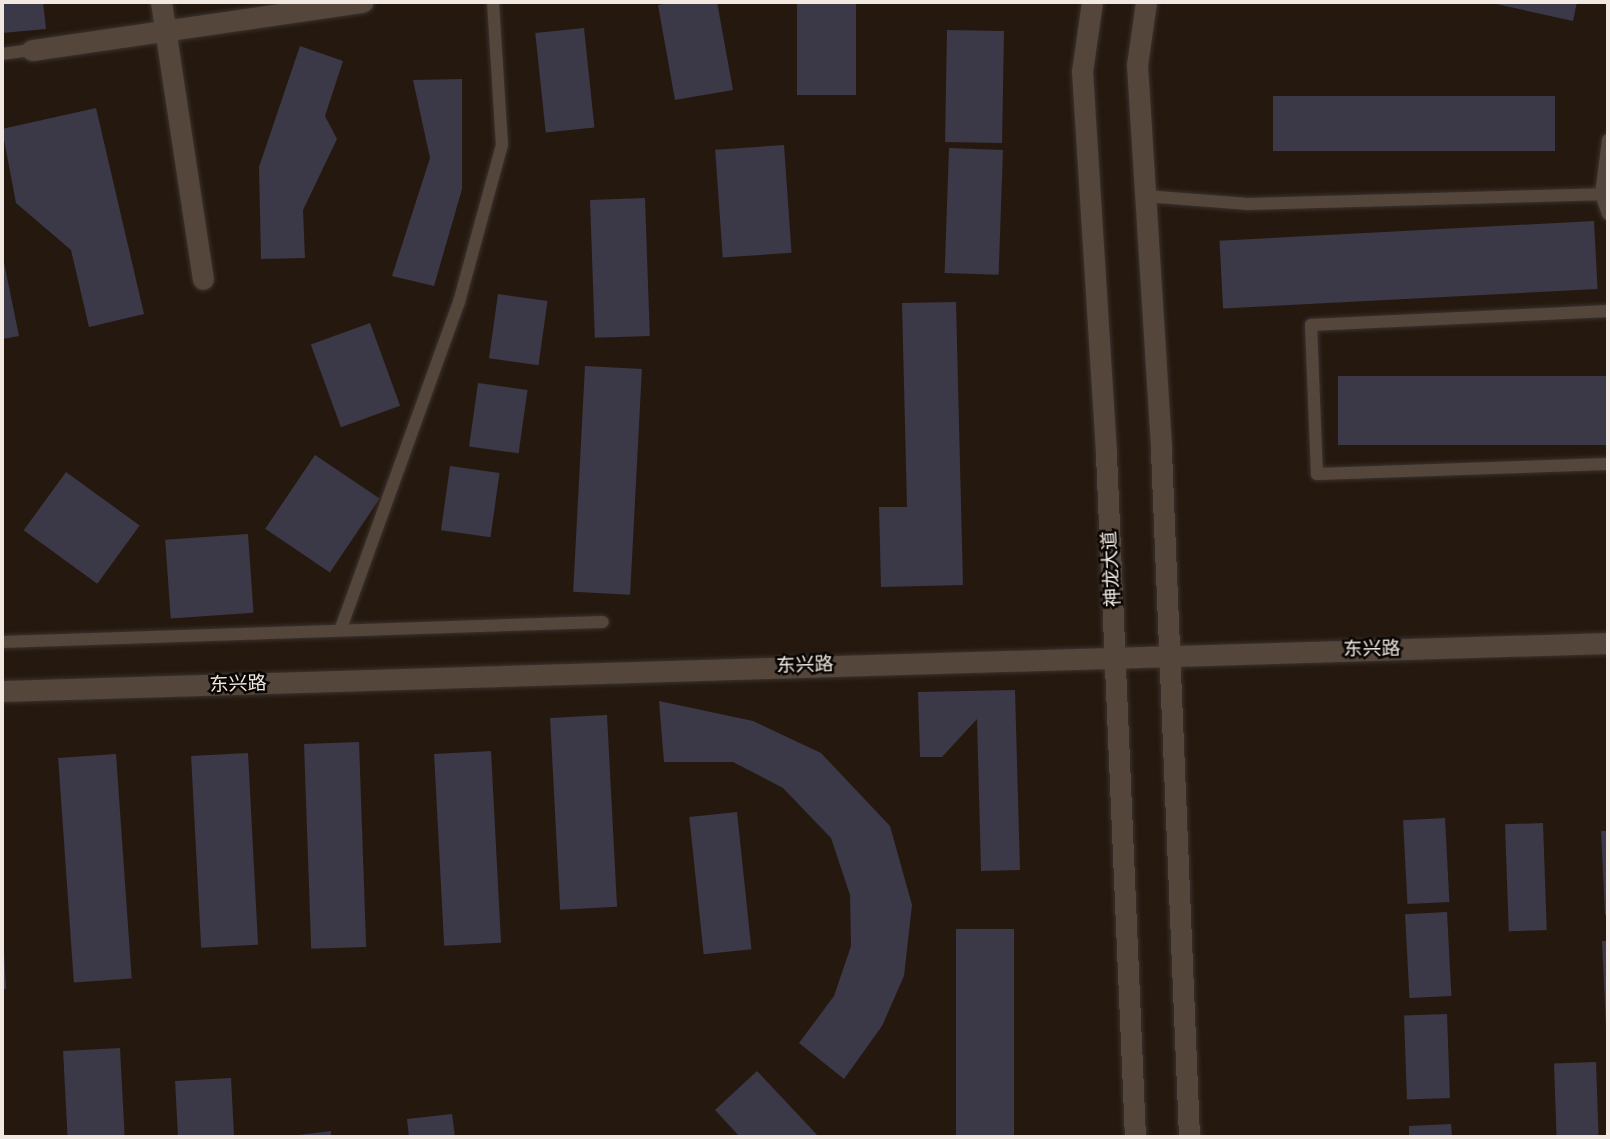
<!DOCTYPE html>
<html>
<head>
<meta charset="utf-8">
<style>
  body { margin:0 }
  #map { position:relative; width:1610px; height:1139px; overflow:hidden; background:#25190f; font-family:"Work Sans","Noto Sans SC",sans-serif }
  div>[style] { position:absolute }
  .building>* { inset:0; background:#3b3847; transform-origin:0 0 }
  .roads { filter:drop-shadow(0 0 2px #3b322e) drop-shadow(0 0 2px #3b322e) }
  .lane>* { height:12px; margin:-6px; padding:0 6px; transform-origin:6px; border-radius:6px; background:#54463b }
  .street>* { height:21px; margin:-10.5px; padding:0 10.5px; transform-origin:10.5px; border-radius:10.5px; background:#54463b }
  .secondary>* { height:21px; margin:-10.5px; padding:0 10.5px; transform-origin:10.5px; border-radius:10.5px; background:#54463b }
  span { translate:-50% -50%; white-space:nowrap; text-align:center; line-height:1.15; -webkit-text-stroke:5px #0a0603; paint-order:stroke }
  .street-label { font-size:19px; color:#f0e8e1 }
  .frame { position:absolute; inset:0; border:4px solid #f0e8e1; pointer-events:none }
</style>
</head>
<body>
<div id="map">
  <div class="building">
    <div style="clip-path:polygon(2px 2px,43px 2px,46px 29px,2px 33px)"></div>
    <div style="clip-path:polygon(676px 2px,717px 2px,733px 90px,675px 100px,658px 5px)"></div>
    <div style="left:797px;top:2px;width:59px;height:93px"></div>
    <div style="clip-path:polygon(1487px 2px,1577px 2px,1573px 21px)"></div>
    <div style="left:584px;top:28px;width:100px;height:49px;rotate:84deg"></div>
    <div style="left:947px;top:30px;width:57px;height:112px;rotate:1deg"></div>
    <div style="clip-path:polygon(300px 46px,343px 61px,325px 116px,337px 139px,303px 210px,305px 258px,261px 259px,259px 167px)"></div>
    <div style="clip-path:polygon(462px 79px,462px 189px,434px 286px,392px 276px,430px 158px,413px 80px)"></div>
    <div style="left:1555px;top:96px;width:55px;height:282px;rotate:90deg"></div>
    <div style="clip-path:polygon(96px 108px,144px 314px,89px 327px,71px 250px,16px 203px,2px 129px)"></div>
    <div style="left:784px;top:145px;width:108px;height:69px;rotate:86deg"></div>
    <div style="left:949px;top:148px;width:54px;height:125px;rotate:2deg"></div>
    <div style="left:645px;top:198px;width:138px;height:55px;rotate:88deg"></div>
    <div style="left:1594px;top:221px;width:68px;height:375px;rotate:87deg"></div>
    <div style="clip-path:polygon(2px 253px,19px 336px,2px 339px)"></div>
    <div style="left:498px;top:294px;width:50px;height:65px;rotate:8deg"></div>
    <div style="clip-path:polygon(956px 302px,963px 585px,881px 587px,879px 507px,907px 507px,902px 303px)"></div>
    <div style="left:370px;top:323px;width:88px;height:63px;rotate:70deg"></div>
    <div style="left:585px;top:366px;width:57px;height:226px;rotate:3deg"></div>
    <div style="left:1608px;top:376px;width:69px;height:270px;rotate:90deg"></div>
    <div style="left:478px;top:383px;width:50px;height:64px;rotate:8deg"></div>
    <div style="left:315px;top:455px;width:78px;height:89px;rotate:34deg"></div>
    <div style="left:450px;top:466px;width:50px;height:65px;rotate:8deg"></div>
    <div style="left:66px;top:472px;width:91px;height:72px;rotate:36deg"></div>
    <div style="left:248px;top:534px;width:79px;height:83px;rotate:86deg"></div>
    <div style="clip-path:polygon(1015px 690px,1020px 870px,981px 871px,977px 719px,942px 757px,920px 757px,918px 692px)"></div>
    <div style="clip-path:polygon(659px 701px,753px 721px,821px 753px,890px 826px,912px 905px,904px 976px,882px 1026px,844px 1079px,799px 1043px,834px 996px,851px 946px,850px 895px,831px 838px,783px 788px,733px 762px,664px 762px)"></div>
    <div style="left:607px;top:715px;width:192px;height:57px;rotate:87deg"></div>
    <div style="left:359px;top:742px;width:205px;height:55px;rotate:88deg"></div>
    <div style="left:491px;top:751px;width:192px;height:57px;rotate:87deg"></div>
    <div style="left:248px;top:753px;width:192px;height:57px;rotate:87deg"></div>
    <div style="left:116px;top:754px;width:225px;height:58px;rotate:86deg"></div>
    <div style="left:737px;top:812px;width:138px;height:48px;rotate:84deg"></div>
    <div style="left:1445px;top:818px;width:84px;height:42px;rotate:87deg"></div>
    <div style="left:1543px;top:823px;width:107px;height:38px;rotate:88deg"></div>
    <div style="clip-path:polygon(1601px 831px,1608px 831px,1608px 915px,1605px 915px)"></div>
    <div style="left:1447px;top:912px;width:84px;height:42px;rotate:87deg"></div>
    <div style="left:956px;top:929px;width:58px;height:208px"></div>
    <div style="clip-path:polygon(1602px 941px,1608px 941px,1608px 1027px,1606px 1027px)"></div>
    <div style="clip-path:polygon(4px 952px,6px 989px,2px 989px,2px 953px)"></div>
    <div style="left:1447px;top:1014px;width:84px;height:43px;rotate:88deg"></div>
    <div style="left:120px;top:1048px;width:89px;height:57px;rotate:87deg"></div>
    <div style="left:1596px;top:1062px;width:75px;height:42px;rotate:88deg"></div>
    <div style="clip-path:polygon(757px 1071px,819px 1137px,740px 1137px,715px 1110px)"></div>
    <div style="left:231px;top:1078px;width:59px;height:56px;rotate:87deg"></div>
    <div style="clip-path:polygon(452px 1114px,455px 1137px,409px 1137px,407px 1119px)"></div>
    <div style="clip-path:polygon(1451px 1124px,1452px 1137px,1409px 1137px,1409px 1126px)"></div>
    <div style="clip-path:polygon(331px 1131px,331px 1137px,290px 1137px,290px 1136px)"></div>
  </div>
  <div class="roads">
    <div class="lane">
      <div style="left:2px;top:54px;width:30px;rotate:-8deg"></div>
      <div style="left:1608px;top:140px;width:54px;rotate:97.4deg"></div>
      <div style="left:1601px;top:194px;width:21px;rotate:71deg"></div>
      <div style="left:1145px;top:196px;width:103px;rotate:4.4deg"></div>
      <div style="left:1248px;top:204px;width:353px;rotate:-1.6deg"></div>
      <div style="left:1608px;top:311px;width:297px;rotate:177.3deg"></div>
      <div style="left:1311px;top:325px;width:149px;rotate:87.7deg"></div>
      <div style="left:1317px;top:474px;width:291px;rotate:-2deg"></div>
      <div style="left:341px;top:628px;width:347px;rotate:-70.1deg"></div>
      <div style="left:459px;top:302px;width:163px;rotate:-74.7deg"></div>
      <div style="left:502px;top:145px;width:143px;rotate:-93.6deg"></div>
      <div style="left:2px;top:642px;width:601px;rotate:-1.91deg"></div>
    </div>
    <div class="street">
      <div style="left:161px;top:2px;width:280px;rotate:81.4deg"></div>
      <div style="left:32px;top:50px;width:334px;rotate:-8.3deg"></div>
      <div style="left:2px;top:691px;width:1607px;rotate:-1.71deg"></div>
    </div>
    <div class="secondary">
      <div style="left:1092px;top:2px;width:70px;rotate:98.2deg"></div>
      <div style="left:1082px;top:71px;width:384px;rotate:86.4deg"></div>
      <div style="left:1106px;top:454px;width:684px;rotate:87.57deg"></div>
      <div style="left:1146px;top:2px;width:64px;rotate:98.1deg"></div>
      <div style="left:1137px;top:65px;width:387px;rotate:86.4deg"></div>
      <div style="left:1161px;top:451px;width:687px;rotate:87.66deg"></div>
    </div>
  </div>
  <div class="street-label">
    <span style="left:1111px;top:569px;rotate:-93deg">神龙大道</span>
    <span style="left:1372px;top:649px;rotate:-1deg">东兴路</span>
    <span style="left:805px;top:665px;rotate:-2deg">东兴路</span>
    <span style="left:238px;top:684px;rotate:-2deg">东兴路</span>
  </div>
  <div class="frame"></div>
</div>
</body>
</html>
